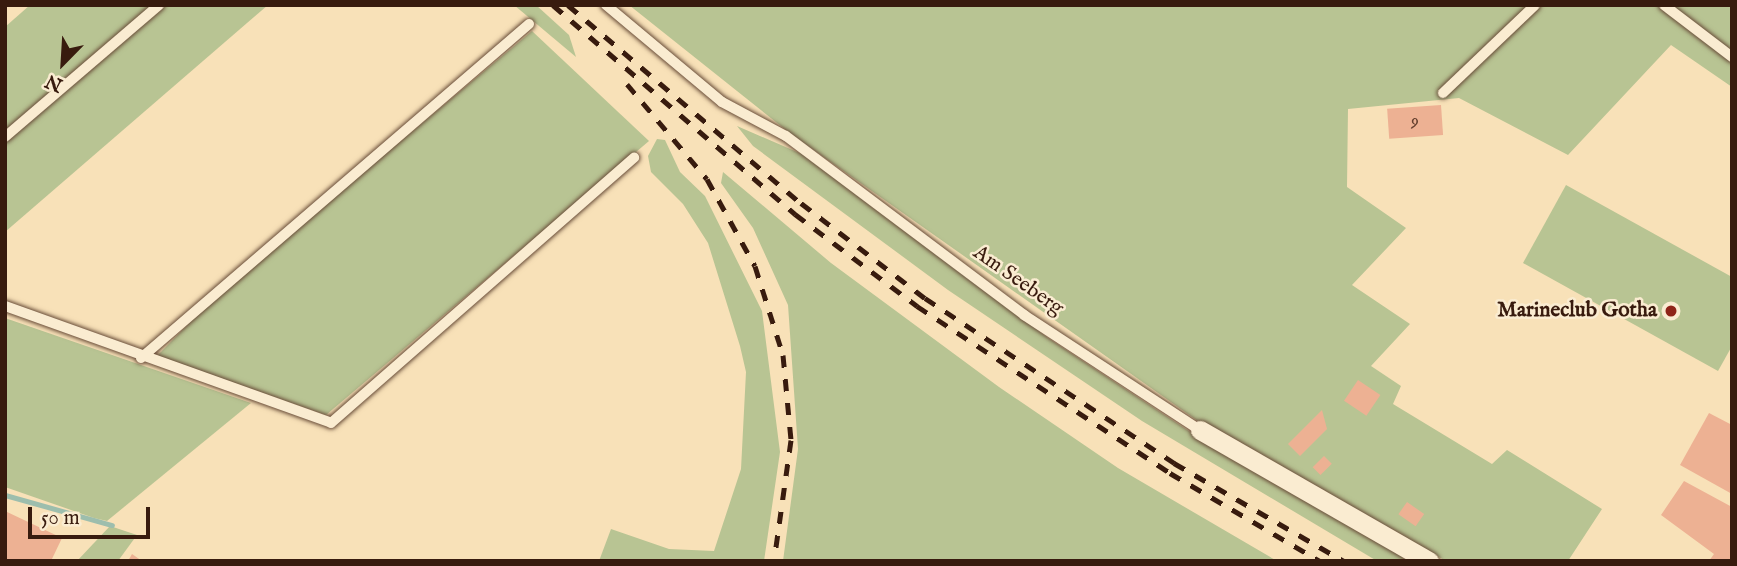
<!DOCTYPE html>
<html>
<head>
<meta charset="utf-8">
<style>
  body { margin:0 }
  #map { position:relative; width:1737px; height:566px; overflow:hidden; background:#f8e1b8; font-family:"IM FELL English",serif }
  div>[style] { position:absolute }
  .green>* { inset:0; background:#b8c493 }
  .stream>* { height:5px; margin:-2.5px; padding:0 2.5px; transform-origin:2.5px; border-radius:2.5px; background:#9dbead }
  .building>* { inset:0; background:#edb193; transform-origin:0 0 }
  .roads { filter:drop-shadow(0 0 2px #684c38) drop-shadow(0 0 2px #684c38) }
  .service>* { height:10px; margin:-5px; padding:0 5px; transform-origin:5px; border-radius:5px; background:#faecd1 }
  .minor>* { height:19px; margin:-9.5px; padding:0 9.5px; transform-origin:9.5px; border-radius:9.5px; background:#faecd1 }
  .rail>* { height:5px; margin-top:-2.5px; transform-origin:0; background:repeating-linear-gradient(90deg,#381b0e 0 12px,transparent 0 24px) }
  .dots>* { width:19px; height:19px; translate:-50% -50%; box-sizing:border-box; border:4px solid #faecd1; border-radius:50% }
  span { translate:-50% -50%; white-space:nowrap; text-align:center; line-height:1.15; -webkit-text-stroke:5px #faecd1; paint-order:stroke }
  .number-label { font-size:18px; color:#65402f }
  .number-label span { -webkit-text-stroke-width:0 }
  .street-label { font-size:21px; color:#381b0e }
  .poi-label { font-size:21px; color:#381b0e; font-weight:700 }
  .right { translate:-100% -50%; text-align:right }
  .frame { position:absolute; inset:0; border:7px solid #381b0e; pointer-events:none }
  .north { position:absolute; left:28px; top:28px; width:70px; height:70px; -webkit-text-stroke:5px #faecd1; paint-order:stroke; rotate:204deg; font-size:19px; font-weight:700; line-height:28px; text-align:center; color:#381b0e }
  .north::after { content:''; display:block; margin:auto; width:24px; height:32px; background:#381b0e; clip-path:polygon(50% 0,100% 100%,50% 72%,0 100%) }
  .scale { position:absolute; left:28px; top:507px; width:122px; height:32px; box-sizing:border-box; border:4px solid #381b0e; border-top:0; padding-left:9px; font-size:21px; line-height:24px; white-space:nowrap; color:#381b0e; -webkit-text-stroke:5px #faecd1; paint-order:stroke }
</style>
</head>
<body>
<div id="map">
  <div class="green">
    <div style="clip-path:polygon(30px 5px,268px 5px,5px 232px,5px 27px)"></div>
    <div style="clip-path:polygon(514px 5px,536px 5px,569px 35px,576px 57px)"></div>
    <div style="clip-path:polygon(629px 5px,1732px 5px,1732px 87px,1671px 45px,1568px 155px,1459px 98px,1348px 109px,1347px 187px,1406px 228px,1352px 285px,1410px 324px,1371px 366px,1401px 386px,1393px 404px,1492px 464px,1507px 450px,1602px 509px,1568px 561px,1446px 561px,1212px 431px,791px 134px)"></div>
    <div style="clip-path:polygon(532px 31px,649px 141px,326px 415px,157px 356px,216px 296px)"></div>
    <div style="clip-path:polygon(737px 126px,804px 155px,1048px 338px,1207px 443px,1391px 546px,1406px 561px,1377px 561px,1142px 421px,948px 290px,753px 146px)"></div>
    <div style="clip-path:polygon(657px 139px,665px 140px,680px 172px,705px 196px,762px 311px,780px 452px,764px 561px,599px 561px,611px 529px,669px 549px,714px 551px,741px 469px,746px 372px,740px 346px,708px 243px,683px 204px,651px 172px,648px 156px)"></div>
    <div style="clip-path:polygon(723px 172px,831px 263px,999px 387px,1118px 468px,1277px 561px,783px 561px,798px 449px,788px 305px,753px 228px,721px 183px)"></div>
    <div style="clip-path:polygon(1566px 185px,1732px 277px,1732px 346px,1718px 371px,1523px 263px)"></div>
    <div style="clip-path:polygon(5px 318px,251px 403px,107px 521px,94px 518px,5px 487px)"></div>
    <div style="clip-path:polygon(110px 526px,137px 535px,118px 561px,77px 561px)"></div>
  </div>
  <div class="stream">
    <div style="left:5px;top:495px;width:111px;rotate:15.7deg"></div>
  </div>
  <div class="building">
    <div style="left:1441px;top:105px;width:30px;height:54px;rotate:86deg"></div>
    <div style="left:1358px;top:380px;width:27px;height:25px;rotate:34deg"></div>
    <div style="clip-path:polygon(1322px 410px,1327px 429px,1300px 456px,1288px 444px)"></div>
    <div style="clip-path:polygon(1709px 413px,1732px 425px,1732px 494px,1680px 465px)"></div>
    <div style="left:1324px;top:456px;width:11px;height:16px;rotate:45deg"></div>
    <div style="clip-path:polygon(1684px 481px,1732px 507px,1732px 561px,1709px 561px,1714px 554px,1661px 515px)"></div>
    <div style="left:1407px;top:502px;width:21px;height:15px;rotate:35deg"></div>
    <div style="clip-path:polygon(5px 511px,62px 538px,51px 561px,5px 561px)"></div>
    <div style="clip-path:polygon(132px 554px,142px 561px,128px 561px)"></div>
  </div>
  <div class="roads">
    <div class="service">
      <div style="left:606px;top:5px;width:151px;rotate:39.9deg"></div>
      <div style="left:722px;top:102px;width:72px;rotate:28deg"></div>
      <div style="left:786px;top:136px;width:298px;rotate:36.9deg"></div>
      <div style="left:1024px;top:315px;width:210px;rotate:33.2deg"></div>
      <div style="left:1664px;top:5px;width:86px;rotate:37.4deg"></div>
      <div style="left:1443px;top:93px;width:127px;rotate:-43.7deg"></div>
      <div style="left:5px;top:137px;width:203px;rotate:-40.6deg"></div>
      <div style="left:5px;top:306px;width:346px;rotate:19.7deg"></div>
      <div style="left:331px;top:423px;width:403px;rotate:-41.2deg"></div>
      <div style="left:141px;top:358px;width:512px;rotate:-40.72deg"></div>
    </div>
    <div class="minor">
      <div style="left:1200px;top:430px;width:264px;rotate:29.8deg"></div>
    </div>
  </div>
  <div class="rail">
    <div style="left:553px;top:5px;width:320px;rotate:40.8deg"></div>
    <div style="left:795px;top:214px;width:153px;rotate:37deg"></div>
    <div style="left:917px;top:306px;width:303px;rotate:33.4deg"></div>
    <div style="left:1170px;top:473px;width:174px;rotate:30.4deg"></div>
    <div style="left:568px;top:5px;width:306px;rotate:40.4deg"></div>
    <div style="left:801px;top:203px;width:156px;rotate:37.5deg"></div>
    <div style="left:925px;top:298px;width:299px;rotate:33.5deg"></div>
    <div style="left:1174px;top:463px;width:196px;rotate:30deg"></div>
    <div style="left:627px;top:84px;width:124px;rotate:49.9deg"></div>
    <div style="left:707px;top:179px;width:99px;rotate:61.1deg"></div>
    <div style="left:755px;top:266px;width:93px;rotate:72.5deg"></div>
    <div style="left:783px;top:355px;width:85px;rotate:84.6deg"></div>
    <div style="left:791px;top:440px;width:122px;rotate:98deg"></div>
  </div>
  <div class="dots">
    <div style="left:1671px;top:311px;background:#8f2418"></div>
  </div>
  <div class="number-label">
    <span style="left:1415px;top:122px">9</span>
  </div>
  <div class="street-label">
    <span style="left:1018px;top:281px;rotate:35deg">Am Seeberg</span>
  </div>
  <div class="poi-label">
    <span class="right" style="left:1657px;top:311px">Marineclub Gotha</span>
  </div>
  <div class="frame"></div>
  <div class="north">N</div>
  <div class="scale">50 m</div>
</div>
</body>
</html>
